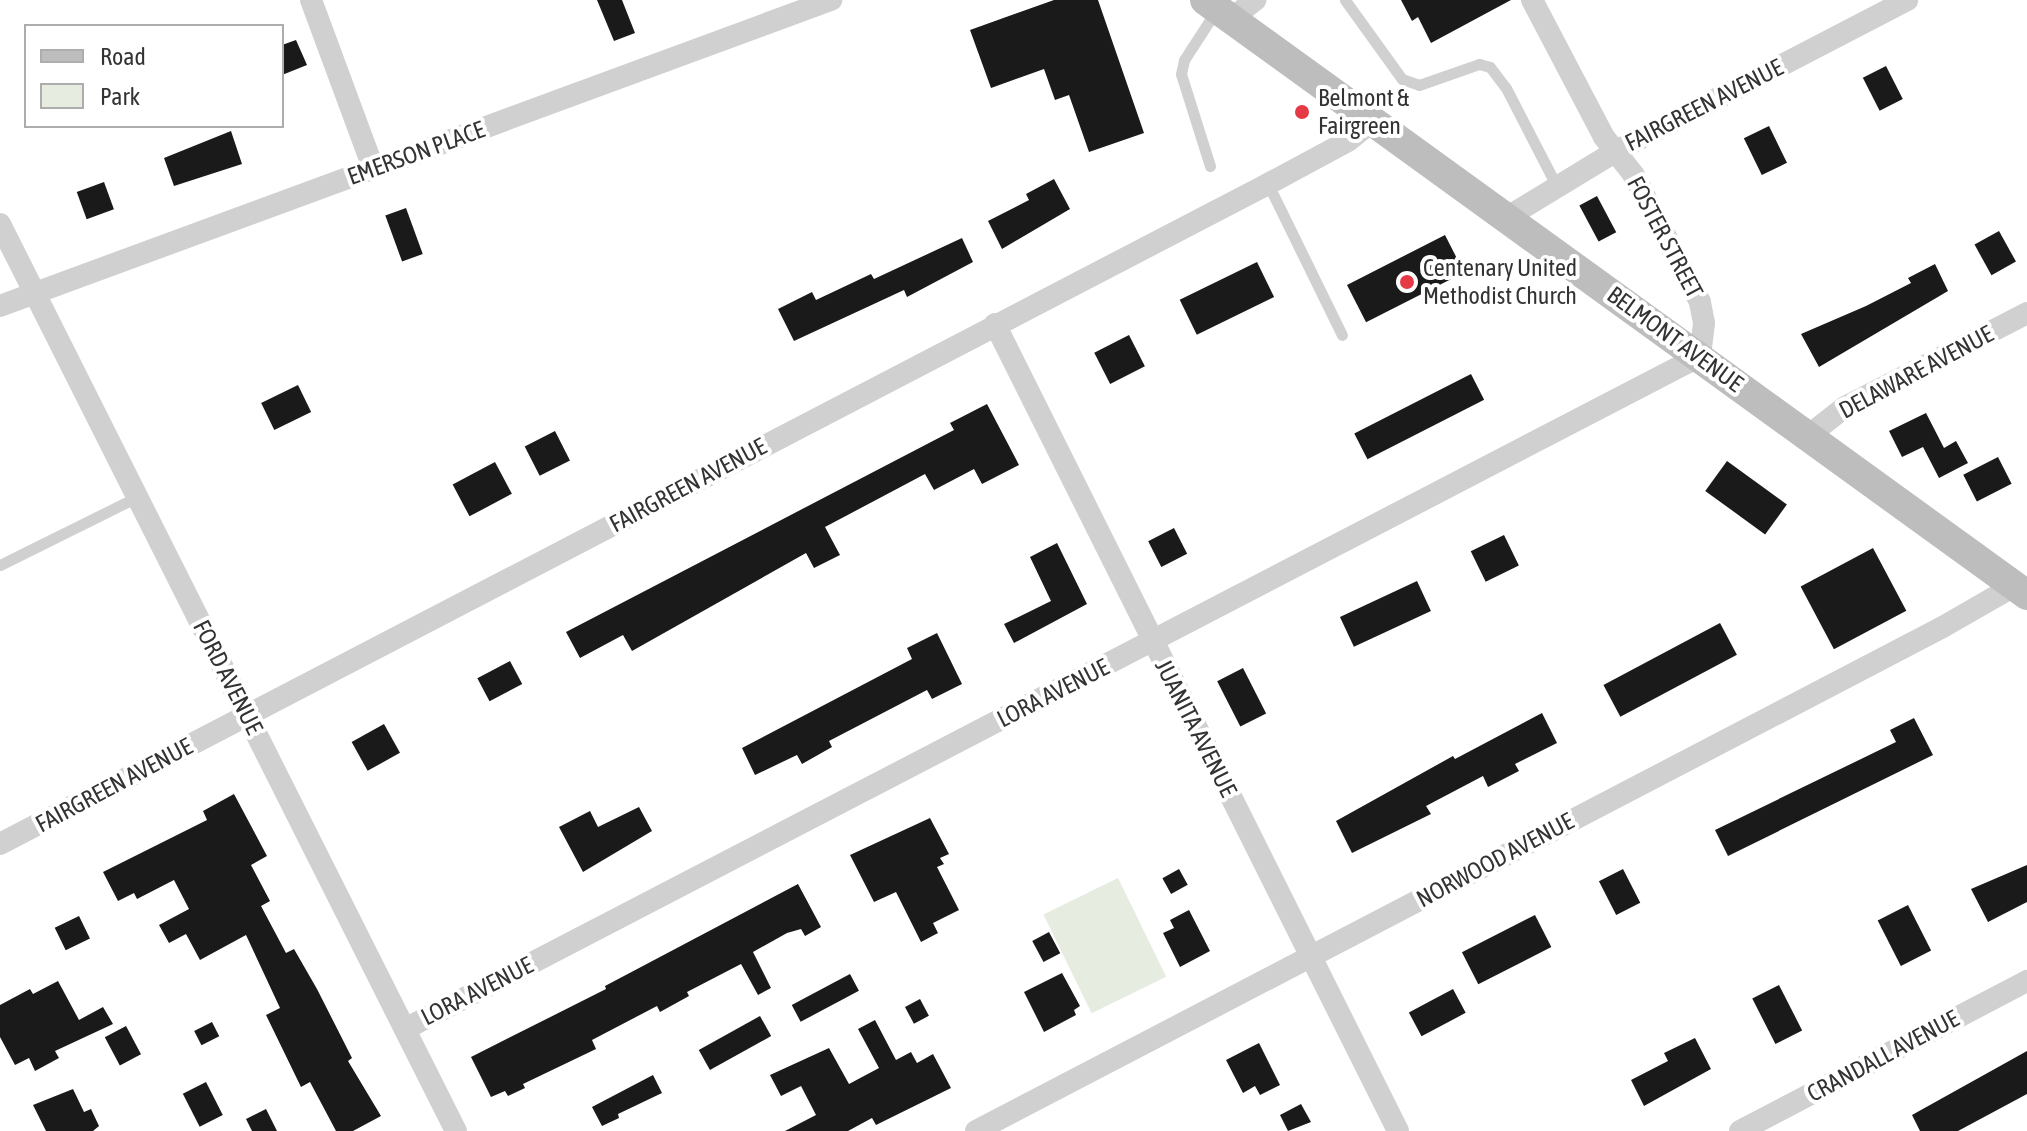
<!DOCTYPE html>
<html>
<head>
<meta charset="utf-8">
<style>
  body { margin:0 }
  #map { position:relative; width:2027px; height:1131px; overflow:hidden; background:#fff; font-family:"Asap Condensed",sans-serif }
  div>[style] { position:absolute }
  .green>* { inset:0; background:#e6ecdf; transform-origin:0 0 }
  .building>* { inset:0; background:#1a1a1a; transform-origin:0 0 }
  .service>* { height:11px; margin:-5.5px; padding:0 5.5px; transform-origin:5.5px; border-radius:5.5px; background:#d0d0d0 }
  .minor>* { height:22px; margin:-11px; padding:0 11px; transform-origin:11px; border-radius:11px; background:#d0d0d0 }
  .secondary>* { height:30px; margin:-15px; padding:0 15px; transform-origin:15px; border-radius:15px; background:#bdbdbd }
  .dots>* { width:22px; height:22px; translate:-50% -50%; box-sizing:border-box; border:4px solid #fff; border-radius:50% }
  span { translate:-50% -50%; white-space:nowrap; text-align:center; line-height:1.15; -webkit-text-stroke:8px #fff; paint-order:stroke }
  .poi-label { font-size:24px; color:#333 }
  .left { translate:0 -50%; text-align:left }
  .street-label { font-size:24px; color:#333 }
  .legend { position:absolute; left:24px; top:24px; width:260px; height:104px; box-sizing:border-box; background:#fff; border:2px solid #adadad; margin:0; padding:10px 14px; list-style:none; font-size:24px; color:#333 }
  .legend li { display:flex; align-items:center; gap:16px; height:40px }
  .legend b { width:40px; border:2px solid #adadad }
</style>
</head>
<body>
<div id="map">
  <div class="green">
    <div style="left:1118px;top:878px;width:110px;height:83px;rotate:64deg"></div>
  </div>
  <div class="building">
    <div style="clip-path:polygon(597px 0,622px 0,635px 33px,614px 41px)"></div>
    <div style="clip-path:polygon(1054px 0,1098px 0,1144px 133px,1089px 152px,1069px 95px,1055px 100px,1044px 69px,991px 88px,970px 30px)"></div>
    <div style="clip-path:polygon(1401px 0,1511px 0,1431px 43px,1418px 17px,1412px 21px)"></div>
    <div style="clip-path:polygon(296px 40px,307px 65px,282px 75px,282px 45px)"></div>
    <div style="left:1886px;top:66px;width:37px;height:26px;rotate:63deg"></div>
    <div style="left:1769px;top:126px;width:41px;height:28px;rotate:64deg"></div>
    <div style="clip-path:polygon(231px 131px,242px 164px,174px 186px,164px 158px)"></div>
    <div style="clip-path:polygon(1054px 179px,1070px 209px,1002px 249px,988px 221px,1029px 200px,1026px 194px)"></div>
    <div style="left:104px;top:182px;width:29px;height:29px;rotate:70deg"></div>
    <div style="left:1597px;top:196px;width:41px;height:20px;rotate:62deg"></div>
    <div style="left:406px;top:208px;width:49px;height:22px;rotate:70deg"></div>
    <div style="left:1999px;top:231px;width:35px;height:28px;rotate:61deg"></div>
    <div style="left:1445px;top:235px;width:42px;height:110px;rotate:63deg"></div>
    <div style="clip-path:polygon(962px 238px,973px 262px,907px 297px,904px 290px,794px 341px,778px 309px,812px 292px,816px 300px,871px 274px,874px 279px)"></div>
    <div style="left:1257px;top:262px;width:39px;height:86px;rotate:64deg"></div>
    <div style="clip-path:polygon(1935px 264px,1948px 291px,1819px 367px,1801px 334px,1866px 306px,1911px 283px,1908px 278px)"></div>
    <div style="left:1129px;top:335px;width:35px;height:39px;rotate:63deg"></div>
    <div style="left:1471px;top:374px;width:29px;height:131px;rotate:63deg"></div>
    <div style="left:298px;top:385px;width:30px;height:41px;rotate:64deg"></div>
    <div style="clip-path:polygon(987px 404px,1019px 465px,982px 484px,974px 469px,934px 490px,925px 474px,825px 527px,840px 555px,814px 568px,806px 553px,632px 651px,623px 635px,580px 658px,566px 632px,954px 430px,950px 423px)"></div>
    <div style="clip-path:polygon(1926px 413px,1944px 448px,1956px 441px,1968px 463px,1939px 478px,1923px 447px,1902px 457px,1889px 431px)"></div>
    <div style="left:555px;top:431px;width:33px;height:34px;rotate:63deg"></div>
    <div style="left:1998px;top:457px;width:30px;height:39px;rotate:63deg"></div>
    <div style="left:1727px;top:461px;width:74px;height:37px;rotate:36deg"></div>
    <div style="left:495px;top:462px;width:36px;height:48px;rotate:62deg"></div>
    <div style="left:1174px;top:528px;width:29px;height:29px;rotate:63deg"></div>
    <div style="left:1504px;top:535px;width:34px;height:37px;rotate:64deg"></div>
    <div style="clip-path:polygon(1057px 543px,1087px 604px,1014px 643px,1004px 624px,1051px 601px,1030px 557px)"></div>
    <div style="left:1873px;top:548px;width:71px;height:82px;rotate:62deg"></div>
    <div style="left:1417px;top:581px;width:33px;height:85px;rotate:65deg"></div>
    <div style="left:1720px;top:623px;width:36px;height:132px;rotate:62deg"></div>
    <div style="clip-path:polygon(937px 633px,962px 684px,932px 699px,927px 690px,829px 741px,832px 747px,802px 764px,797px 755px,755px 775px,742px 748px,912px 659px,907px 648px)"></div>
    <div style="left:510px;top:661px;width:26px;height:37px;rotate:62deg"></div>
    <div style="left:1243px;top:668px;width:51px;height:29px;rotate:63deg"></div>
    <div style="clip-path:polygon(1542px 713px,1557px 743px,1515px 764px,1519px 771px,1488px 787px,1483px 776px,1426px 806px,1431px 814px,1352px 853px,1336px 821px,1453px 756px,1455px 759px)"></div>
    <div style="clip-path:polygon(1914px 718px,1933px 755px,1728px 856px,1715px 830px,1896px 742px,1890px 730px)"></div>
    <div style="left:384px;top:724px;width:33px;height:37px;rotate:61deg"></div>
    <div style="clip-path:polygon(234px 794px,267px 856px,251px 865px,270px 901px,261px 906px,286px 953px,294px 949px,317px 989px,352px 1058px,348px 1061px,381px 1116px,353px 1131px,336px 1131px,310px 1082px,301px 1087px,266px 1015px,280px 1008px,246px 935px,200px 960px,186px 934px,169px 943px,159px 925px,189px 909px,174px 880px,137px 899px,134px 893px,118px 901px,103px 872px,207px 820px,203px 811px)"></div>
    <div style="clip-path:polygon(639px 807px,652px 831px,583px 872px,559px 827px,590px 811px,598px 827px)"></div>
    <div style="clip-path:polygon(930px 818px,949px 854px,940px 858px,944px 864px,937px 867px,959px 910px,933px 923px,938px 933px,921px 942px,896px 892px,874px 902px,850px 855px)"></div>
    <div style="clip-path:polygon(2027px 865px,2027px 902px,1988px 922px,1971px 889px)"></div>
    <div style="left:1179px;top:869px;width:18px;height:19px;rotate:61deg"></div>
    <div style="left:1623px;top:869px;width:38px;height:27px;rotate:63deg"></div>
    <div style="clip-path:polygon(798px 884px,821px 927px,805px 936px,801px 929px,787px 933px,753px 952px,771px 988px,758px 995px,741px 964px,687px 992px,689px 996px,660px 1012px,657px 1006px,592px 1040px,596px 1049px,523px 1084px,525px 1088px,508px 1096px,505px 1091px,491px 1097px,471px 1057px,606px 989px,605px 986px)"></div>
    <div style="left:1908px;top:905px;width:51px;height:34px;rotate:63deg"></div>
    <div style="clip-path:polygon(1189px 910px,1210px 951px,1180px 967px,1163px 933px,1174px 928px,1170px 920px)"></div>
    <div style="left:1535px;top:915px;width:36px;height:82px;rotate:63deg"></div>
    <div style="left:79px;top:916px;width:25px;height:27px;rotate:64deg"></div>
    <div style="left:1049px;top:932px;width:24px;height:19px;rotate:62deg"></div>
    <div style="clip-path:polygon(1062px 973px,1080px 1006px,1074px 1010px,1076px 1015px,1044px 1032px,1024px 992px)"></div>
    <div style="left:850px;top:974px;width:19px;height:66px;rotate:62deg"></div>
    <div style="clip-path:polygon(58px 981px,79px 1020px,103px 1007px,113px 1024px,55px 1051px,59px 1058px,35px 1071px,29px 1058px,15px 1065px,0 1037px,0 1005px,30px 989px,33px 994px)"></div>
    <div style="left:1779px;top:985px;width:51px;height:30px;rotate:63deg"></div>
    <div style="left:1453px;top:989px;width:27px;height:50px;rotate:62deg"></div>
    <div style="left:920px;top:999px;width:19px;height:17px;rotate:62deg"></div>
    <div style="left:760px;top:1016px;width:23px;height:70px;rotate:61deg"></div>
    <div style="clip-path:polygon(875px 1020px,896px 1060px,911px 1052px,917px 1063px,933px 1054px,951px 1088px,876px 1125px,872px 1118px,848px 1131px,785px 1131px,816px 1115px,801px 1086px,781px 1096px,770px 1075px,829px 1048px,849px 1084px,879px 1068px,858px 1029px)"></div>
    <div style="left:212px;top:1022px;width:16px;height:20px;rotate:63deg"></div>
    <div style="left:126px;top:1026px;width:32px;height:24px;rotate:62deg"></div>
    <div style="clip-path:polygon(1695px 1038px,1711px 1069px,1644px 1106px,1631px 1080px,1668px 1061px,1664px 1053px)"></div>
    <div style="clip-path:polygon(1259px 1043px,1280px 1085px,1260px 1095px,1255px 1086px,1243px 1093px,1226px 1060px)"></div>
    <div style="clip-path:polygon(2027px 1051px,2027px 1094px,1958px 1131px,1920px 1131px,1912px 1115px)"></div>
    <div style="clip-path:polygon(653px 1075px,662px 1093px,618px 1114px,619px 1118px,602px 1126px,592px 1107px)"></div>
    <div style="left:206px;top:1082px;width:37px;height:26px;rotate:63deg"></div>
    <div style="clip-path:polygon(73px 1089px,84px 1112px,91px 1109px,99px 1126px,93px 1131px,46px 1131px,33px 1105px)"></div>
    <div style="clip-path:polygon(1301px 1104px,1311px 1122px,1288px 1131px,1280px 1115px)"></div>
    <div style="clip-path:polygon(266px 1109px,277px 1131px,252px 1131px,246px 1119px)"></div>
  </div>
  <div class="service">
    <div style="left:1345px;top:0;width:97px;rotate:54.2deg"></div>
    <div style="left:1402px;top:79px;width:18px;rotate:19deg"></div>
    <div style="left:1419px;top:85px;width:64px;rotate:-19.3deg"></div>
    <div style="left:1479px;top:64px;width:11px;rotate:15deg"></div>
    <div style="left:1490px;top:67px;width:26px;rotate:53deg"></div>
    <div style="left:1506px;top:88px;width:109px;rotate:62.7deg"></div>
    <div style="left:1210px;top:166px;width:96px;rotate:-107.5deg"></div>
    <div style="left:1181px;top:74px;width:14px;rotate:-78deg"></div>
    <div style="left:1184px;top:60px;width:61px;rotate:-57.1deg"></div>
    <div style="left:1268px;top:184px;width:168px;rotate:63.9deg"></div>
    <div style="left:0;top:565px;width:153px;rotate:-26.4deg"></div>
  </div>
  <div class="minor">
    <div style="left:311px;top:0;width:179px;rotate:69.7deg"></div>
    <div style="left:1231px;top:19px;width:31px;rotate:-38deg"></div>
    <div style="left:1506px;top:218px;width:129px;rotate:-31.3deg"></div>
    <div style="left:1616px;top:151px;width:328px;rotate:-27.4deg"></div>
    <div style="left:0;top:224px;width:1015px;rotate:63.31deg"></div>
    <div style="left:0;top:306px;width:886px;rotate:-20.22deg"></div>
    <div style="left:995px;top:324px;width:902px;rotate:63.46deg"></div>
    <div style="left:1808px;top:436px;width:47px;rotate:-38.1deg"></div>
    <div style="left:1845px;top:407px;width:205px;rotate:-27.3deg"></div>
    <div style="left:0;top:844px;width:1429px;rotate:-27.5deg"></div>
    <div style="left:1268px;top:184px;width:91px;rotate:-28.3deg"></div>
    <div style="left:1348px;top:141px;width:32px;rotate:-39deg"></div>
    <div style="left:405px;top:1029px;width:1459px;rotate:-27.46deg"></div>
    <div style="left:1700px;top:356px;width:33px;rotate:-83deg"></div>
    <div style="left:1704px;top:323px;width:21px;rotate:-101deg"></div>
    <div style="left:1700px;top:302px;width:144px;rotate:-117.6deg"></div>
    <div style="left:1633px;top:174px;width:47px;rotate:-128.1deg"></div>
    <div style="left:1604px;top:137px;width:155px;rotate:-117.7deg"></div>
    <div style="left:976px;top:1131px;width:1088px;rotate:-27.53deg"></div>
    <div style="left:1941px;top:628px;width:84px;rotate:-29.9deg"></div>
    <div style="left:1740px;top:1131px;width:324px;rotate:-27.6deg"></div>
  </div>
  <div class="secondary">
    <div style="left:1205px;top:0;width:1015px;rotate:35.9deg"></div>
  </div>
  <div class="dots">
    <div style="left:1302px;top:112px;background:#e63946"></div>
    <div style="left:1407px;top:282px;background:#e63946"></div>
  </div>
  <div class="poi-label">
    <span class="left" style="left:1318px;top:112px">Belmont &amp;<br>Fairgreen</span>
    <span class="left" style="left:1423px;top:282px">Centenary United<br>Methodist Church</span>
  </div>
  <div class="street-label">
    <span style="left:1704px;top:105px;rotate:-27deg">FAIRGREEN AVENUE</span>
    <span style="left:416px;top:153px;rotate:-20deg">EMERSON PLACE</span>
    <span style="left:1665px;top:237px;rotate:62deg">FOSTER STREET</span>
    <span style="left:1675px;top:339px;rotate:36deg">BELMONT AVENUE</span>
    <span style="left:1916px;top:372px;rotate:-28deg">DELAWARE AVENUE</span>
    <span style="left:688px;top:485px;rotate:-28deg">FAIRGREEN AVENUE</span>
    <span style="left:228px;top:677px;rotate:63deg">FORD AVENUE</span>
    <span style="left:1053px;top:693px;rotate:-27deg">LORA AVENUE</span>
    <span style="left:1196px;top:728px;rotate:63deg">JUANITA AVENUE</span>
    <span style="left:114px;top:785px;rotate:-28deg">FAIRGREEN AVENUE</span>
    <span style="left:1495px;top:860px;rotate:-28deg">NORWOOD AVENUE</span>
    <span style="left:477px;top:991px;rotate:-27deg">LORA AVENUE</span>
    <span style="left:1883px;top:1056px;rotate:-28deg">CRANDALL AVENUE</span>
  </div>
  <ul class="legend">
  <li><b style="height:10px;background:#bdbdbd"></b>Road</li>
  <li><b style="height:22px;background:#e6ecdf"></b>Park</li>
  </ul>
</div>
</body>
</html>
